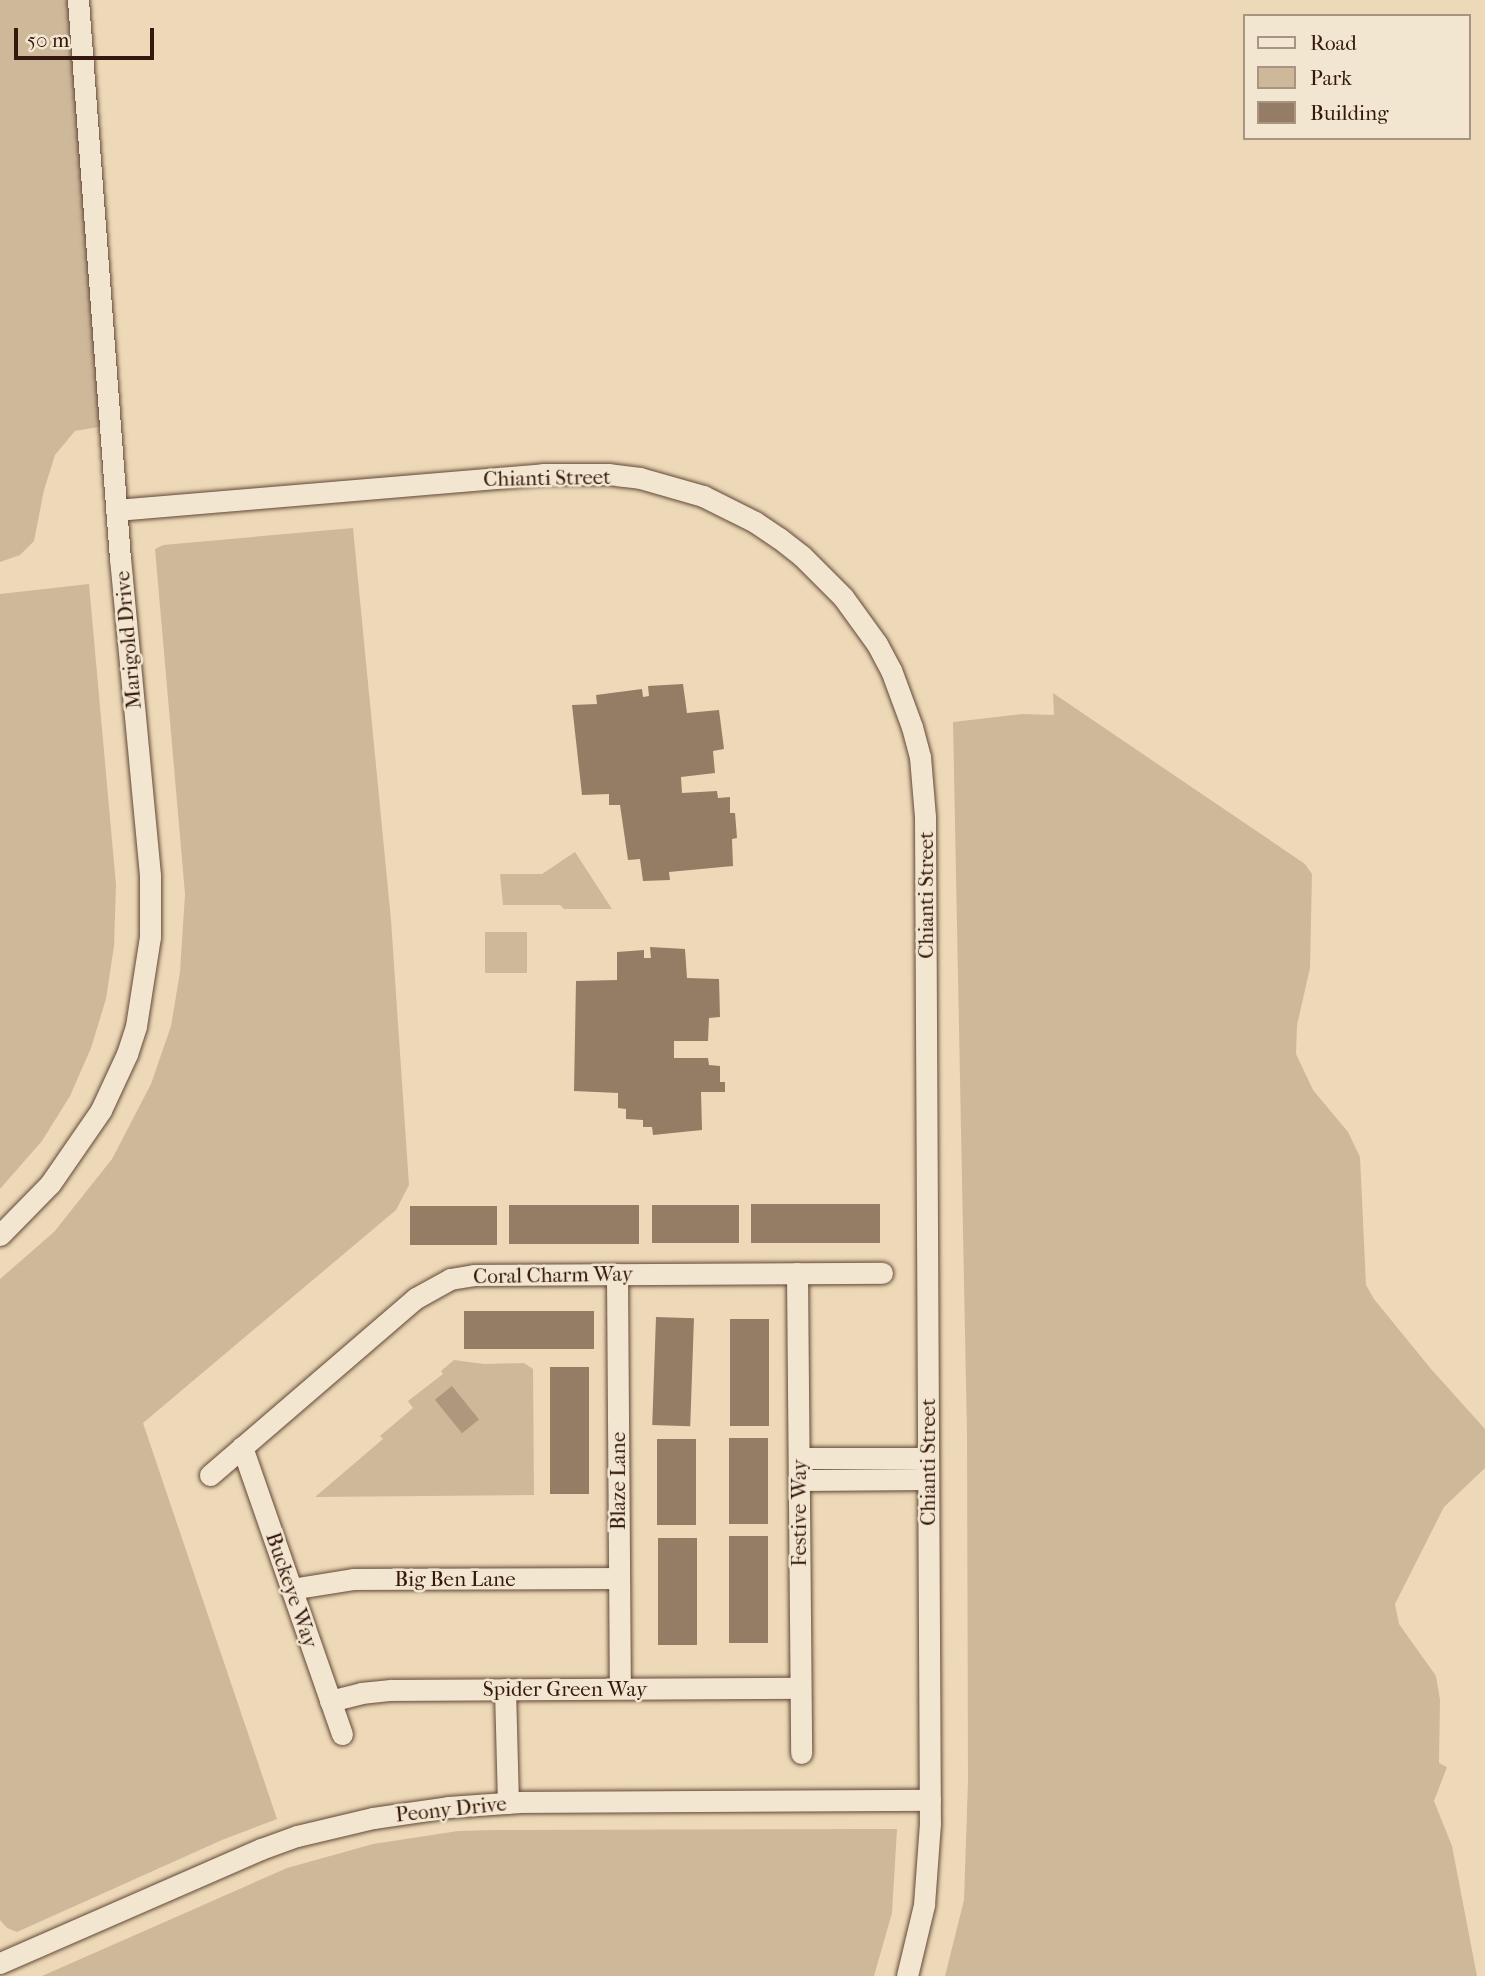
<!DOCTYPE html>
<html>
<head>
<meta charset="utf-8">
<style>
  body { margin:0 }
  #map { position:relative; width:1485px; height:1976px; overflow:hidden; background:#edd9b7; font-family:"IM FELL French Canon",serif }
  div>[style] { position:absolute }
  .green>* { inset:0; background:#ceb89a; transform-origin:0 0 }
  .water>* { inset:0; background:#ae977d; transform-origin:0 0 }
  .building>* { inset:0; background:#947c65; transform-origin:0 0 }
  .roads { filter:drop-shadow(0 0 2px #624838) drop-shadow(0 0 2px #624838) }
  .minor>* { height:21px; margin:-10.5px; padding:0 10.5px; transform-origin:10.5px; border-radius:10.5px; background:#f3e6d0 }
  span { translate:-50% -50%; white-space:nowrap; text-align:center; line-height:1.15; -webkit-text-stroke:5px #f3e6d0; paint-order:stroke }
  .street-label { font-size:21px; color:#34180d }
  .legend { position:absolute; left:1243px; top:14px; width:228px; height:126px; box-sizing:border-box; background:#f3e6d0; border:2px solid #a79482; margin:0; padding:9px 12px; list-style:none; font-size:21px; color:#34180d }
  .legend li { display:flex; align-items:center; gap:14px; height:35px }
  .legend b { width:35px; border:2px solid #a79482 }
  .scale { position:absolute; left:14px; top:28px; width:140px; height:32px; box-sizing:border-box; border:4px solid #34180d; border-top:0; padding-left:9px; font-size:21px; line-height:24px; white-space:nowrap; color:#34180d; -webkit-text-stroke:5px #f3e6d0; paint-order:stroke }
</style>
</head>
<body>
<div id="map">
  <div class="green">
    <div style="clip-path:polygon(0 0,73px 0,104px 426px,75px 431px,55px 455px,44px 490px,34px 541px,20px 555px,0 562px)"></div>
    <div style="clip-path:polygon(353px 528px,391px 920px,409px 1185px,396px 1210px,143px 1423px,277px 1819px,222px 1840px,17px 1932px,7px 1928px,0 1920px,0 1279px,54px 1232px,112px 1159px,151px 1084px,171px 1026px,180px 972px,185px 894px,155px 549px,163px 545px)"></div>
    <div style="clip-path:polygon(89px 584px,116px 885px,114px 946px,106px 999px,91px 1048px,70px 1096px,42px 1141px,0 1189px,0 594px)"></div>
    <div style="clip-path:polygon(1053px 693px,1305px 864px,1312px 874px,1310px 968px,1297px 1025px,1296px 1054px,1313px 1090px,1348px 1132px,1360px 1157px,1366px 1285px,1374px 1299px,1431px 1369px,1485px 1429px,1485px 1468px,1444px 1507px,1395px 1604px,1399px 1624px,1436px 1676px,1440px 1700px,1439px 1763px,1447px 1767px,1434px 1801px,1452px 1846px,1477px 1976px,945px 1976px,964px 1900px,968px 1780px,967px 1436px,953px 722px,1023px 714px,1054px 715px)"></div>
    <div style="clip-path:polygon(575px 852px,612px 909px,564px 909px,560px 905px,503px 905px,500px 874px,542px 874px)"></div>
    <div style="left:485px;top:932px;width:42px;height:41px"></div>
    <div style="clip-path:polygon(454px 1360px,484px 1364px,524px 1363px,533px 1369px,534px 1495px,315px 1497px,383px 1439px,380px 1436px,413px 1408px,408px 1401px,443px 1374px,441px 1371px)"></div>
    <div style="clip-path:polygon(897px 1829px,892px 1913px,874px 1976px,42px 1976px,287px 1868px,373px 1844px,458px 1831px,493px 1830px)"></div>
  </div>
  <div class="water">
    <div style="left:452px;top:1386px;width:43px;height:22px;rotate:51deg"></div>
  </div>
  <div class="building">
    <div style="clip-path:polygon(683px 684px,687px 713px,719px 710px,724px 749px,713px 751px,715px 773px,681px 777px,682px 793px,717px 791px,718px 798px,730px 797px,730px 813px,735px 813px,737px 838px,732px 839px,733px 866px,669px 872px,670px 880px,643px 881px,640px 859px,628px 860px,620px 805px,609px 805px,609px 794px,582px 795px,572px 705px,597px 704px,596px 695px,642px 689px,643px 697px,649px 696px,648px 686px)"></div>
    <div style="clip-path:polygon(650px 947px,685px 949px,687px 978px,719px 979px,720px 1017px,709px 1018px,708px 1041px,674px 1041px,674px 1058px,708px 1058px,709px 1065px,720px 1066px,720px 1082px,725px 1082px,725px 1092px,701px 1092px,702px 1130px,653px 1135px,652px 1127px,643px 1127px,643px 1120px,626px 1119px,626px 1109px,618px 1108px,618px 1093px,574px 1091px,576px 981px,617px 980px,617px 952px,644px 950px,644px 958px,651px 958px)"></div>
    <div style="left:751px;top:1204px;width:129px;height:39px"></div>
    <div style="left:509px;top:1205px;width:130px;height:39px"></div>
    <div style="left:652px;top:1205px;width:87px;height:38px"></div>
    <div style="left:410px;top:1206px;width:87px;height:39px"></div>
    <div style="left:464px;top:1311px;width:130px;height:38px"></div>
    <div style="left:656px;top:1317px;width:38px;height:108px;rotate:2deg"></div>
    <div style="left:730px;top:1319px;width:39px;height:107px"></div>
    <div style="left:550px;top:1367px;width:39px;height:127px"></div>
    <div style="left:729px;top:1438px;width:39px;height:86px"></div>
    <div style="left:657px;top:1439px;width:39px;height:86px"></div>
    <div style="left:729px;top:1536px;width:39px;height:107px"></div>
    <div style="left:658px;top:1538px;width:39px;height:107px"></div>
  </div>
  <div class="roads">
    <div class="minor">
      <div style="left:116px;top:510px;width:429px;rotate:-4.8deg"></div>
      <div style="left:543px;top:474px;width:65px"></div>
      <div style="left:608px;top:474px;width:32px;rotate:7deg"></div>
      <div style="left:640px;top:478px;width:66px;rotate:15.9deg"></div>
      <div style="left:703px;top:496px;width:58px;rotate:26.6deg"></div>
      <div style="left:755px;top:522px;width:29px;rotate:34deg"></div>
      <div style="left:779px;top:538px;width:29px;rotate:38deg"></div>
      <div style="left:802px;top:556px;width:58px;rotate:45deg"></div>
      <div style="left:843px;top:597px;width:58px;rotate:54.1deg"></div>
      <div style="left:877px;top:644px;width:30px;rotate:62deg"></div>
      <div style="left:891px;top:670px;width:61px;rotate:69.8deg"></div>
      <div style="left:912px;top:727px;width:31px;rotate:75deg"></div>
      <div style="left:920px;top:757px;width:60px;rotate:85.2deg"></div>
      <div style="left:925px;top:817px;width:1006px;rotate:89.72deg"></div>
      <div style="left:930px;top:1823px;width:82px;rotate:94.2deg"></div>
      <div style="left:924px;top:1905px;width:73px;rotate:103.5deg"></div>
      <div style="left:0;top:1235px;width:71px;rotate:-45.6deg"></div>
      <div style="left:50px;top:1184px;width:90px;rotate:-55.4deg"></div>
      <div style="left:101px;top:1110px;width:62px;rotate:-65.1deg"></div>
      <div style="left:127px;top:1054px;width:29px;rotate:-72deg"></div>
      <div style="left:136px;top:1026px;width:90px;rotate:-81.1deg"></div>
      <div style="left:150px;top:937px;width:62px;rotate:-90deg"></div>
      <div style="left:150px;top:875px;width:317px;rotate:-95.4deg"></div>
      <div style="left:120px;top:559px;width:561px;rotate:-94.3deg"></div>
      <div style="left:797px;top:1273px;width:480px;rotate:89.5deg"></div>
      <div style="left:617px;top:1274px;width:414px;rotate:89.6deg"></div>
      <div style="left:242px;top:1447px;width:304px;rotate:70.8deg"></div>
      <div style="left:799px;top:1458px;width:129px"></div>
      <div style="left:210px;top:1475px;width:272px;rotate:-40.7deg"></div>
      <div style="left:416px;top:1298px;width:39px;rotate:-29deg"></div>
      <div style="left:450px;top:1279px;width:24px;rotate:-9deg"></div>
      <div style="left:474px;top:1275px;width:408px;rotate:-0.3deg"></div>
      <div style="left:799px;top:1480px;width:129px;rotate:-0.4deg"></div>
      <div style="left:291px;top:1589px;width:64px;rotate:-9deg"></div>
      <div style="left:354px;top:1579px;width:265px;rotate:-0.2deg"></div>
      <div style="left:505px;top:1689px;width:114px;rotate:88.5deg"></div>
      <div style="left:330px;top:1701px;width:32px;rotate:-14deg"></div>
      <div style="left:361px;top:1693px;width:30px;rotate:-6deg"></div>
      <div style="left:391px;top:1690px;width:409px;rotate:-0.3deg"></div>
      <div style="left:0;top:1963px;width:285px;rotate:-23.6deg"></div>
      <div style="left:261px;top:1849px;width:38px;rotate:-20deg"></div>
      <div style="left:297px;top:1836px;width:78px;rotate:-13.3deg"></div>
      <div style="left:373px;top:1818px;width:76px;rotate:-8.3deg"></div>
      <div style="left:448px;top:1807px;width:72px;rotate:-4deg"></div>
      <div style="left:520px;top:1802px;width:410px;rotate:-0.3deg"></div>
    </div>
  </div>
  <div class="street-label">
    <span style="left:547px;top:478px;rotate:-1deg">Chianti Street</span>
    <span style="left:128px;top:640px;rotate:-95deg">Marigold Drive</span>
    <span style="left:926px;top:895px;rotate:-90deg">Chianti Street</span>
    <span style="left:553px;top:1275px;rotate:-1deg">Coral Charm Way</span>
    <span style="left:928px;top:1462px;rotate:-90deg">Chianti Street</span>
    <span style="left:618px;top:1481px;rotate:-90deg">Blaze Lane</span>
    <span style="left:799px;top:1513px;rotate:-90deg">Festive Way</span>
    <span style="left:455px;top:1579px">Big Ben Lane</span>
    <span style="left:292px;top:1590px;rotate:71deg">Buckeye Way</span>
    <span style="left:565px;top:1689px">Spider Green Way</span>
    <span style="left:451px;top:1809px;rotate:-6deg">Peony Drive</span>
  </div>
  <ul class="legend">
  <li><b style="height:9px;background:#f3e6d0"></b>Road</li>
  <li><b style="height:19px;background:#ceb89a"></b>Park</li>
  <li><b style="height:19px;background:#947c65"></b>Building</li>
  </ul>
  <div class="scale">50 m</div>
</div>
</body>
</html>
